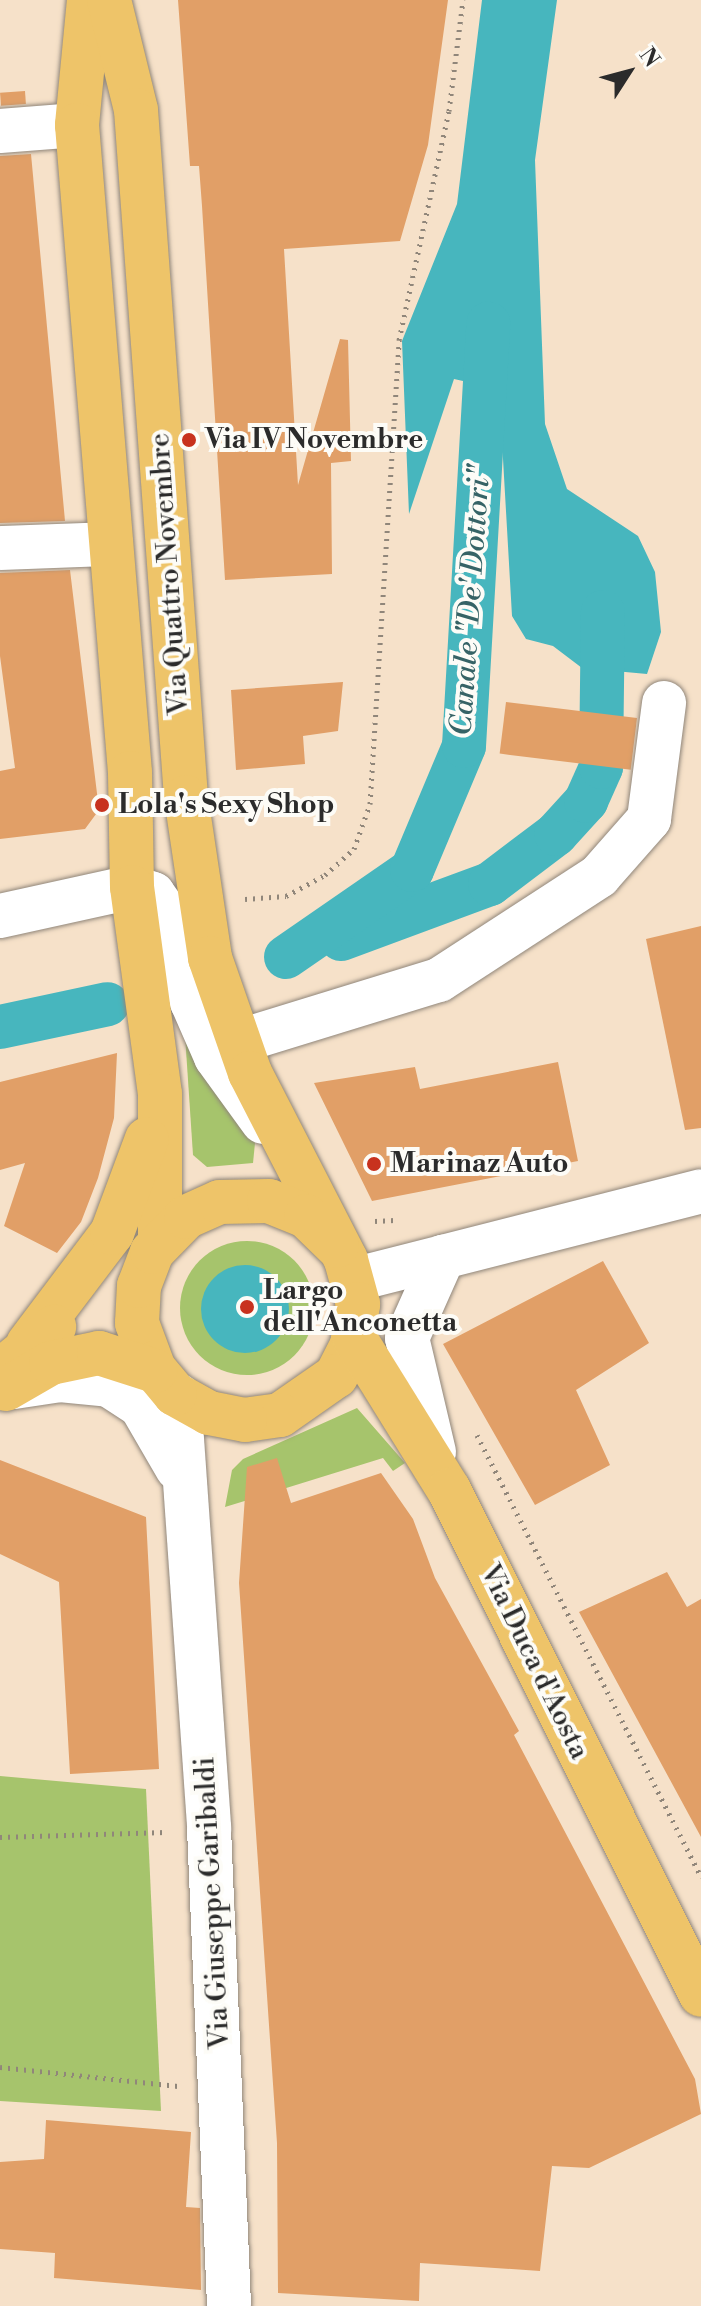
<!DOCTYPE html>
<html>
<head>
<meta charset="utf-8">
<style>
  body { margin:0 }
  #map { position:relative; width:701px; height:2306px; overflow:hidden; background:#f6e1c9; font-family:"Libre Bodoni",serif }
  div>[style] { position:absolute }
  .green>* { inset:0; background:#a6c46c }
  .round { border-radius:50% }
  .water>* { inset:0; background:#47b6be }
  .canal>* { height:44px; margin:-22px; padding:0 22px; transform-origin:22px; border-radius:22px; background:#47b6be }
  .building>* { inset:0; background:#e19f67; transform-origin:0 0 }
  .path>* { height:5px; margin-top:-2.5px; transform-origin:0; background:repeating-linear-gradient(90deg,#90867a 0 2px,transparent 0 8px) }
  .roads { filter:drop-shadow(0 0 2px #90867a) drop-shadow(0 0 2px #90867a) }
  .minor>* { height:44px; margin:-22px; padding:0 22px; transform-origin:22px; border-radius:22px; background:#fff }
  .major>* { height:44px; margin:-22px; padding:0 22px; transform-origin:22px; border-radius:22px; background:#eec469 }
  .dots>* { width:22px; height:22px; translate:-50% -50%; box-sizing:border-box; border:4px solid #fdfcf7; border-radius:50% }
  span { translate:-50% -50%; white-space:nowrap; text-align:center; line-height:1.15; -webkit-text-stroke:8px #fdfcf7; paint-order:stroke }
  .poi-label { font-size:28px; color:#2b2b2b; font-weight:700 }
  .left { translate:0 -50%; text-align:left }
  .street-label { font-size:28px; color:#2b2b2b }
  .water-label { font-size:30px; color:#366366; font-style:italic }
  .north { position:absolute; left:589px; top:32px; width:80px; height:80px; -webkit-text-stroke:6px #fdfcf7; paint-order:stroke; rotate:54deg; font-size:22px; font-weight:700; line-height:32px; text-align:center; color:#2b2b2b }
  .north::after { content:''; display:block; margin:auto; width:28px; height:36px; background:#2b2b2b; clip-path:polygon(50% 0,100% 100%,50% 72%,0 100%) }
</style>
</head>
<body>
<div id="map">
  <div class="green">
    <div style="clip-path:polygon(185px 1035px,255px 1143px,253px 1163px,207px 1167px,193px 1155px)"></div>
    <div class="round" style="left:180px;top:1241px;width:134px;height:134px"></div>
    <div style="clip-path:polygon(357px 1408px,405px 1463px,393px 1471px,383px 1458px,225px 1507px,232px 1470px,243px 1459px)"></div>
    <div style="clip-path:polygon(0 1776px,146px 1789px,161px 2111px,0 2101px)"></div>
  </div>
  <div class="water">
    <div style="clip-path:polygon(482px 0,557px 0,535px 160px,545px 424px,567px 489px,638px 536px,655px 572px,661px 632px,647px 674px,582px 668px,553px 646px,526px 639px,512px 616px,499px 389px,454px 379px,409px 514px,402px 341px,457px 204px)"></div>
    <div class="round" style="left:201px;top:1265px;width:88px;height:88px"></div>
  </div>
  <div class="canal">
    <div style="left:341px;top:939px;width:159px;rotate:-20.3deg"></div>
    <div style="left:490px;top:884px;width:83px;rotate:-37.1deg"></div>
    <div style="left:556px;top:834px;width:45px;rotate:-47.7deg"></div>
    <div style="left:586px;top:801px;width:37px;rotate:-66deg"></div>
    <div style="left:601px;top:767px;width:155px;rotate:-89.3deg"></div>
    <div style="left:286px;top:957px;width:153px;rotate:-34.6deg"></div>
    <div style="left:412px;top:870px;width:134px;rotate:-67.2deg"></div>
    <div style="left:464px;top:746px;width:423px;rotate:-86.7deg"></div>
    <div style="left:0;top:1027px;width:110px;rotate:-12deg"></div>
  </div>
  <div class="building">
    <div style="clip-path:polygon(178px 0,448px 0,428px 145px,400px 241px,284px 249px,298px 485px,340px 339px,348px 340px,351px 461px,331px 463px,332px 574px,225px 580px,202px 206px,199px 166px,190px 166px)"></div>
    <div style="left:25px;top:91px;width:13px;height:25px;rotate:86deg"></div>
    <div style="clip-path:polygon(31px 154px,65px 521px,0 523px,0 156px)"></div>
    <div style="clip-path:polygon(70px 570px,99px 810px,85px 829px,0 839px,0 771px,15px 768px,0 656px,0 573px)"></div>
    <div style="clip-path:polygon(343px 682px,338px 731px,303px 736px,305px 764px,236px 770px,231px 690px)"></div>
    <div style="left:506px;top:702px;width:132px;height:52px;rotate:7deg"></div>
    <div style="clip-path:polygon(701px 926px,701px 1128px,685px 1130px,646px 939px)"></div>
    <div style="clip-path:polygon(117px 1053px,114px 1118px,98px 1178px,81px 1222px,57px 1253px,4px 1226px,25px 1163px,0 1170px,0 1082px)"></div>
    <div style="clip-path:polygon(558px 1062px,578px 1161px,372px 1201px,314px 1083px,415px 1067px,420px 1089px)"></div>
    <div style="clip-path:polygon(603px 1261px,649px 1343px,576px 1390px,610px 1465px,535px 1505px,443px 1344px)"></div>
    <div style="clip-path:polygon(277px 1458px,291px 1503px,381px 1473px,413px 1519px,435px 1578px,519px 1731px,514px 1735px,695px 2079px,701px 2114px,589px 2168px,552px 2166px,540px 2271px,420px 2263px,419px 2301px,278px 2293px,277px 2143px,239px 1583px,247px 1467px)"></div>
    <div style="clip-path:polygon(0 1460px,146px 1517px,159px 1769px,70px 1774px,59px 1582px,0 1554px)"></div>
    <div style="clip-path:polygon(667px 1572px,687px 1607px,701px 1599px,701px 1837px,579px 1612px)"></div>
    <div style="clip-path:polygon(46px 2120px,191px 2132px,186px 2207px,200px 2208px,201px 2290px,54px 2278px,55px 2253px,0 2249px,0 2162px,44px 2159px)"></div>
  </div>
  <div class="path">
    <div style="left:245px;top:899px;width:41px;rotate:-4.2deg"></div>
    <div style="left:286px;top:896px;width:44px;rotate:-28.3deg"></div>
    <div style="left:325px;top:875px;width:39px;rotate:-42deg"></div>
    <div style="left:354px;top:849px;width:48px;rotate:-70.4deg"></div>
    <div style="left:370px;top:804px;width:465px;rotate:-86.4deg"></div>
    <div style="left:399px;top:340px;width:234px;rotate:-77.7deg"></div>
    <div style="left:449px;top:111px;width:112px;rotate:-82.8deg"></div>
    <div style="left:375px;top:1221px;width:20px;rotate:-3deg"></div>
    <div style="left:477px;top:1435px;width:496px;rotate:63.1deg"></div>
    <div style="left:0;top:1837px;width:166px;rotate:-1.7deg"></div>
    <div style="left:0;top:2067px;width:179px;rotate:6.1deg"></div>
  </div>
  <div class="roads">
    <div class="minor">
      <div style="left:0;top:131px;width:77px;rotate:-4.5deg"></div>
      <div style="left:0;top:548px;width:111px;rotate:-2.1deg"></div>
      <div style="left:0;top:916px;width:135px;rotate:-12.4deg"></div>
      <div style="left:132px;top:887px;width:22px;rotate:18deg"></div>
      <div style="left:153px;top:894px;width:28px;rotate:55deg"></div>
      <div style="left:169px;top:917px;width:88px;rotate:74.9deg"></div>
      <div style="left:192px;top:1002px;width:60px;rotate:66.4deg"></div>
      <div style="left:216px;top:1057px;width:80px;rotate:54.1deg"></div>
      <div style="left:237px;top:1042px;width:211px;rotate:-17.1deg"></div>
      <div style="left:439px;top:980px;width:191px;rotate:-33deg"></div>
      <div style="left:599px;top:876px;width:76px;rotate:-48.7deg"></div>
      <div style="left:649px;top:819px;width:117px;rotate:-82.6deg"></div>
      <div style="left:353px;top:1280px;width:93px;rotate:-14.3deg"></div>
      <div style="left:14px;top:1387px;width:47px;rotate:-8.7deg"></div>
      <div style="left:60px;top:1380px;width:49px;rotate:5.8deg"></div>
      <div style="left:109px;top:1385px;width:38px;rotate:33deg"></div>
      <div style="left:141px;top:1406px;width:72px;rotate:59.9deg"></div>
      <div style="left:179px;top:1396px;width:433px;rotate:86deg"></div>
      <div style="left:209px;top:1828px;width:478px;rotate:87.6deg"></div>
      <div style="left:434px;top:1452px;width:117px;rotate:-103.3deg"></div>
      <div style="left:407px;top:1338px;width:89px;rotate:-66deg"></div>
      <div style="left:443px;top:1257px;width:266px;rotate:-14.3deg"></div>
    </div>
    <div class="major">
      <div style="left:89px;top:0;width:126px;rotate:95.5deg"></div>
      <div style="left:77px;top:125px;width:650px;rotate:85.32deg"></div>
      <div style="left:130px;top:773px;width:114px;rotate:89deg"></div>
      <div style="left:132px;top:887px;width:209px;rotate:82.3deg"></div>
      <div style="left:160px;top:1094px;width:147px;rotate:90deg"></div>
      <div style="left:109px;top:0;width:113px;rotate:76.2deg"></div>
      <div style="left:136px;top:110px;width:689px;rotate:85.84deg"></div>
      <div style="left:186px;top:797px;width:163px;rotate:81.5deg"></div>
      <div style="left:210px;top:958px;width:122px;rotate:70.8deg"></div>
      <div style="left:250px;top:1073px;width:210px;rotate:62.8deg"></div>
      <div style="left:346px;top:1260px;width:46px;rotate:74.7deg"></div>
      <div style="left:358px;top:1304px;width:41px;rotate:98.3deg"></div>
      <div style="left:352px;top:1345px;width:35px;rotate:117deg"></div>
      <div style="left:336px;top:1376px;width:68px;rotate:145.1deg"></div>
      <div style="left:280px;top:1415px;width:35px;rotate:172deg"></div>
      <div style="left:245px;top:1420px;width:37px;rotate:-169deg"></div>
      <div style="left:209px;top:1413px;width:39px;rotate:-151deg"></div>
      <div style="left:175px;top:1394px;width:33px;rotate:-130deg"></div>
      <div style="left:154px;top:1369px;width:49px;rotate:-110.3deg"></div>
      <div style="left:137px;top:1323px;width:37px;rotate:-87deg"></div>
      <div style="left:139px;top:1286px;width:36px;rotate:-69deg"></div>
      <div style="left:152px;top:1252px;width:49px;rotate:-45.8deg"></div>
      <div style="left:186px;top:1217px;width:37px;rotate:-24deg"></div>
      <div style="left:220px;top:1202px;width:49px;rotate:-1.2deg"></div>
      <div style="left:269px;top:1201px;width:40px;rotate:22deg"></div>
      <div style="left:306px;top:1216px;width:43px;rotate:44.1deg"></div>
      <div style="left:354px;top:1337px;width:180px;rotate:58.2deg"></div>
      <div style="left:449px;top:1490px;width:564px;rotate:63.48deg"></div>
      <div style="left:28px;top:1344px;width:139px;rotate:-52.9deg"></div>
      <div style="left:112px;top:1233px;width:100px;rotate:-69.6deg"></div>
      <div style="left:0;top:1371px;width:70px;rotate:-39.2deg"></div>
      <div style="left:6px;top:1389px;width:52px;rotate:-30deg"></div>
      <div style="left:51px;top:1363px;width:49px;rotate:-11.8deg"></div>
      <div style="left:99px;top:1353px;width:59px;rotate:17.8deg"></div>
    </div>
  </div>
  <div class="dots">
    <div style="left:189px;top:440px;background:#c8321e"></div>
    <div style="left:102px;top:805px;background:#c8321e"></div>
    <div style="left:374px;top:1164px;background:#c8321e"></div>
    <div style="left:247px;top:1307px;background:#c8321e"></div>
  </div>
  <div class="poi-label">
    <span class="left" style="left:205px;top:440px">Via IV Novembre</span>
    <span class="left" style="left:118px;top:805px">Lola's Sexy Shop</span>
    <span class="left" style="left:390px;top:1164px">Marinaz Auto</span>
    <span class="left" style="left:263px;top:1307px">Largo<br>dell'Anconetta</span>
  </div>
  <div class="street-label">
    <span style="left:170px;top:574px;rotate:-94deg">Via Quattro Novembre</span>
    <span style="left:534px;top:1662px;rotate:64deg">Via Duca d'Aosta</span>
    <span style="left:213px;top:1903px;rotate:-93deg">Via Giuseppe Garibaldi</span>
  </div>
  <div class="water-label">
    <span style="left:471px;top:601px;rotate:-86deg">Canale "De' Dottori"</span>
  </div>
  <div class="north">N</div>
</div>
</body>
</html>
